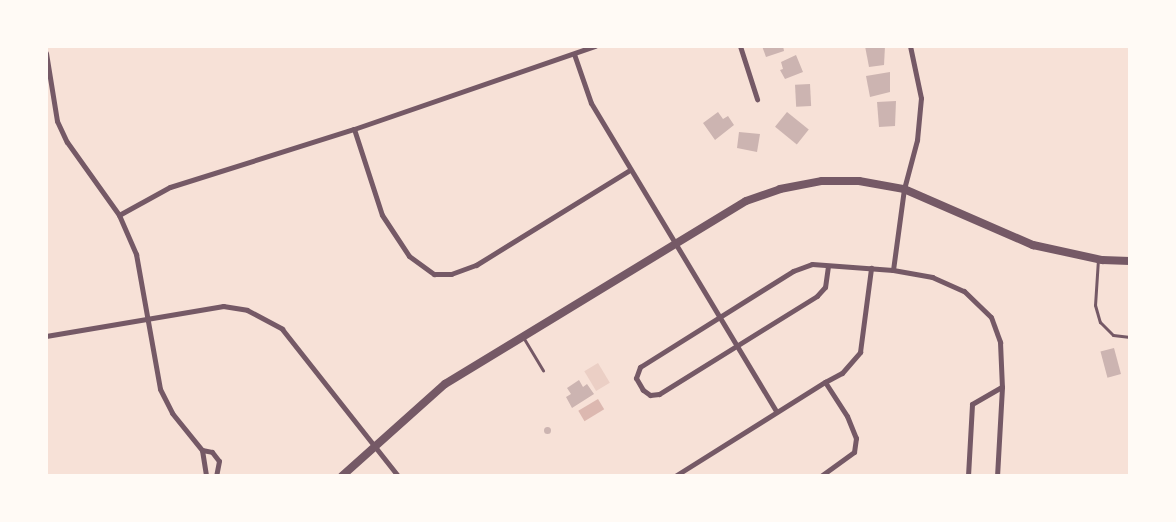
<!DOCTYPE html>
<html>
<head>
<meta charset="utf-8">
<style>
  body { margin:0 }
  #map { position:relative; width:1176px; height:522px; overflow:hidden; background:#f7e1d7; font-family:Overpass,sans-serif }
  div>[style] { position:absolute }
  .green>* { inset:0; background:#ebcfc5; transform-origin:0 0 }
  .water>* { inset:0; background:#dcb8b0; transform-origin:0 0 }
  .building>* { inset:0; background:#ccb4b1; transform-origin:0 0 }
  .round { border-radius:50% }
  .service>* { height:3px; margin:-1.5px; padding:0 1.5px; transform-origin:1.5px; border-radius:1.5px; background:#755966 }
  .minor>* { height:5px; margin:-2.5px; padding:0 2.5px; transform-origin:2.5px; border-radius:2.5px; background:#755966 }
  .tertiary>* { height:8px; margin:-4px; padding:0 4px; transform-origin:4px; border-radius:4px; background:#755966 }
  span { translate:-50% -50%; white-space:nowrap; text-align:center; line-height:1.15; -webkit-text-stroke:5px #fffaf5; paint-order:stroke }
  .frame { position:absolute; inset:0; border:48px solid #fffaf5; pointer-events:none }
</style>
</head>
<body>
<div id="map">
  <div class="green">
    <div style="left:598px;top:363px;width:23px;height:16px;rotate:59deg"></div>
  </div>
  <div class="water">
    <div style="left:598px;top:399px;width:12px;height:23px;rotate:59deg"></div>
  </div>
  <div class="building">
    <div style="clip-path:polygon(762px 46px,783px 46px,784px 51px,766px 57px)"></div>
    <div style="clip-path:polygon(865px 46px,885px 46px,884px 65px,869px 67px)"></div>
    <div style="clip-path:polygon(796px 55px,803px 72px,785px 79px,780px 70px,783px 69px,781px 62px)"></div>
    <div style="clip-path:polygon(890px 72px,890px 92px,870px 97px,866px 76px)"></div>
    <div style="left:810px;top:84px;width:22px;height:15px;rotate:87deg"></div>
    <div style="clip-path:polygon(896px 101px,895px 126px,879px 127px,877px 102px)"></div>
    <div style="clip-path:polygon(718px 112px,723px 119px,728px 116px,734px 125px,715px 140px,703px 123px)"></div>
    <div style="left:787px;top:112px;width:28px;height:19px;rotate:39deg"></div>
    <div style="clip-path:polygon(739px 132px,760px 134px,757px 152px,737px 148px)"></div>
    <div style="left:1114px;top:348px;width:27px;height:14px;rotate:75deg"></div>
    <div style="clip-path:polygon(579px 380px,583px 387px,587px 384px,594px 394px,572px 408px,566px 397px,571px 394px,567px 388px)"></div>
    <div class="round" style="left:543.5px;top:426.5px;width:7px;height:7px"></div>
  </div>
  <div class="service">
    <div style="left:1098px;top:259px;width:46px;rotate:93.7deg"></div>
    <div style="left:1095px;top:305px;width:18px;rotate:74deg"></div>
    <div style="left:1100px;top:322px;width:18px;rotate:45deg"></div>
    <div style="left:1113px;top:335px;width:17px;rotate:7deg"></div>
    <div style="left:523px;top:337px;width:39px;rotate:59deg"></div>
  </div>
  <div class="minor">
    <div style="left:740px;top:46px;width:56px;rotate:72.2deg"></div>
    <div style="left:46px;top:53px;width:69px;rotate:80.8deg"></div>
    <div style="left:57px;top:121px;width:23px;rotate:65deg"></div>
    <div style="left:67px;top:142px;width:90px;rotate:54.5deg"></div>
    <div style="left:119px;top:215px;width:43px;rotate:66.4deg"></div>
    <div style="left:136px;top:254px;width:137px;rotate:79.9deg"></div>
    <div style="left:160px;top:389px;width:27px;rotate:63deg"></div>
    <div style="left:172px;top:413px;width:48px;rotate:51deg"></div>
    <div style="left:202px;top:450px;width:26px;rotate:81deg"></div>
    <div style="left:574px;top:54px;width:52px;rotate:70.9deg"></div>
    <div style="left:591px;top:103px;width:359px;rotate:59deg"></div>
    <div style="left:354px;top:129px;width:90px;rotate:72deg"></div>
    <div style="left:382px;top:215px;width:49px;rotate:56.6deg"></div>
    <div style="left:409px;top:256px;width:31px;rotate:36deg"></div>
    <div style="left:434px;top:274px;width:17px"></div>
    <div style="left:451px;top:274px;width:27px;rotate:-20deg"></div>
    <div style="left:476px;top:265px;width:181px;rotate:-31.7deg"></div>
    <div style="left:119px;top:215px;width:58px;rotate:-28.8deg"></div>
    <div style="left:170px;top:187px;width:193px;rotate:-17.5deg"></div>
    <div style="left:354px;top:129px;width:255px;rotate:-19deg"></div>
    <div style="left:828px;top:266px;width:21px;rotate:98deg"></div>
    <div style="left:825px;top:287px;width:12px;rotate:132deg"></div>
    <div style="left:817px;top:296px;width:186px;rotate:148.2deg"></div>
    <div style="left:659px;top:394px;width:9px;rotate:174deg"></div>
    <div style="left:650px;top:395px;width:9px;rotate:-144deg"></div>
    <div style="left:643px;top:390px;width:14px;rotate:-120deg"></div>
    <div style="left:636px;top:378px;width:12px;rotate:-70deg"></div>
    <div style="left:640px;top:367px;width:181px;rotate:-32.1deg"></div>
    <div style="left:793px;top:271px;width:20px;rotate:-20deg"></div>
    <div style="left:812px;top:264px;width:81px;rotate:4.2deg"></div>
    <div style="left:893px;top:270px;width:40px;rotate:10deg"></div>
    <div style="left:932px;top:277px;width:35px;rotate:24deg"></div>
    <div style="left:964px;top:291px;width:37px;rotate:44deg"></div>
    <div style="left:991px;top:317px;width:27px;rotate:70deg"></div>
    <div style="left:1000px;top:342px;width:45px;rotate:87.5deg"></div>
    <div style="left:1002px;top:387px;width:89px;rotate:93.2deg"></div>
    <div style="left:893px;top:270px;width:82px;rotate:-82.3deg"></div>
    <div style="left:904px;top:189px;width:51px;rotate:-75.1deg"></div>
    <div style="left:917px;top:140px;width:42px;rotate:-84.6deg"></div>
    <div style="left:921px;top:98px;width:53px;rotate:-101.9deg"></div>
    <div style="left:46px;top:336px;width:180px;rotate:-9.6deg"></div>
    <div style="left:223px;top:306px;width:24px;rotate:9deg"></div>
    <div style="left:247px;top:310px;width:40px;rotate:28deg"></div>
    <div style="left:282px;top:329px;width:187px;rotate:51.7deg"></div>
    <div style="left:825px;top:382px;width:19px;rotate:-28deg"></div>
    <div style="left:842px;top:373px;width:28px;rotate:-49deg"></div>
    <div style="left:860px;top:352px;width:85px;rotate:-82.5deg"></div>
    <div style="left:202px;top:450px;width:10px;rotate:11deg"></div>
    <div style="left:212px;top:452px;width:11px;rotate:52deg"></div>
    <div style="left:219px;top:461px;width:15px;rotate:101deg"></div>
    <div style="left:675px;top:476px;width:177px;rotate:-32.1deg"></div>
    <div style="left:825px;top:382px;width:40px;rotate:57.1deg"></div>
    <div style="left:847px;top:416px;width:24px;rotate:68deg"></div>
    <div style="left:856px;top:438px;width:14px;rotate:98deg"></div>
    <div style="left:854px;top:452px;width:41px;rotate:144deg"></div>
    <div style="left:968px;top:476px;width:72px;rotate:-86.8deg"></div>
    <div style="left:972px;top:404px;width:34px;rotate:-30deg"></div>
  </div>
  <div class="tertiary">
    <div style="left:342px;top:476px;width:138px;rotate:-41.8deg"></div>
    <div style="left:445px;top:384px;width:352px;rotate:-31.3deg"></div>
    <div style="left:746px;top:201px;width:36px;rotate:-19deg"></div>
    <div style="left:780px;top:189px;width:43px;rotate:-10.8deg"></div>
    <div style="left:822px;top:181px;width:37px"></div>
    <div style="left:859px;top:181px;width:46px;rotate:10.1deg"></div>
    <div style="left:904px;top:189px;width:141px;rotate:23.5deg"></div>
    <div style="left:1033px;top:245px;width:71px;rotate:12.3deg"></div>
    <div style="left:1102px;top:260px;width:28px;rotate:2deg"></div>
  </div>
  <div class="frame"></div>
</div>
</body>
</html>
